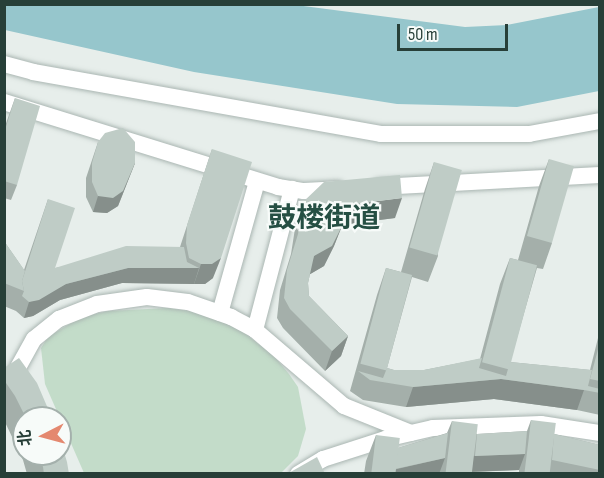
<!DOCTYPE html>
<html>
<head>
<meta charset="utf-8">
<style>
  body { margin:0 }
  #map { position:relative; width:604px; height:478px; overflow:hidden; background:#e7eeeb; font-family:"Sofia Sans Condensed","Noto Sans SC",sans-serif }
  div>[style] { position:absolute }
  .green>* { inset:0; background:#c3dcc9 }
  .water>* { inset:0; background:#96c6cc }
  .roads { filter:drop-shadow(0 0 2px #aab6b2) drop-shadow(0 0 2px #aab6b2) }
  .minor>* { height:16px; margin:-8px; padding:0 8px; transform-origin:8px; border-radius:8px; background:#fff }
  .wall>* { inset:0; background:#a4afaa }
  .shaded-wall>* { inset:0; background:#868f8b }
  .building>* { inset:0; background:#bfccc6; transform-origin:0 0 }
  span { translate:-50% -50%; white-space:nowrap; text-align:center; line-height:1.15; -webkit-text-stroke:4.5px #f7fbf9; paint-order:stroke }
  .district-label { font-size:28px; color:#254f43; font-weight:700 }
  .frame { position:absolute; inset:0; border:6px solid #273f38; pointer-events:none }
  .north { position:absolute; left:12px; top:406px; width:60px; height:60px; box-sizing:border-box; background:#f7fbf9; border:2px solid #a4b0ac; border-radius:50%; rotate:264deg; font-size:16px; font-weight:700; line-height:24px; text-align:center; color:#273f38 }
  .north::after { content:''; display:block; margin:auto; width:21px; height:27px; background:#e4886f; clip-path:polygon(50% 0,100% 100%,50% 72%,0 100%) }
  .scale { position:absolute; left:397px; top:24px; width:111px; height:27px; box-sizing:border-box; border:3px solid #273f38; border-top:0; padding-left:8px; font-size:18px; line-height:21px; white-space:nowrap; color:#273f38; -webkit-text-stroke:4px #f7fbf9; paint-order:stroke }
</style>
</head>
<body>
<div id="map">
  <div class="green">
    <div style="clip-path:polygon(168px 308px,204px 313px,242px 331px,274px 356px,289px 374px,298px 387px,306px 429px,298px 456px,281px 473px,84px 473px,45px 384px,41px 348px,48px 337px,81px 317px,108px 311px)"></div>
  </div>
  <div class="water">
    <div style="clip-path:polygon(288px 4px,465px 27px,507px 25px,599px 7px,599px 91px,517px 107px,397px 104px,194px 72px,5px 30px,5px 5px)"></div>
  </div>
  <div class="roads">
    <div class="minor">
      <div style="left:4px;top:64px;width:30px;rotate:15deg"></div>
      <div style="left:33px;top:72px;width:353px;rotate:10.1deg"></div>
      <div style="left:381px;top:134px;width:148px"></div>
      <div style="left:529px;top:134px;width:72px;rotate:-10.4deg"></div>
      <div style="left:4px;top:102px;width:287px;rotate:17.2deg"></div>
      <div style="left:278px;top:187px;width:26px;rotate:9deg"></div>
      <div style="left:304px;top:191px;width:34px;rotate:-3deg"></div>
      <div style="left:379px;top:187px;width:221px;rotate:-3.1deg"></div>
      <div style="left:220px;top:313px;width:137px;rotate:-74.3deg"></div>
      <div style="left:255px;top:330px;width:146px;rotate:-75.3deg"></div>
      <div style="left:15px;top:373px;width:39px;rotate:-61deg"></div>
      <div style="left:34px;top:339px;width:32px;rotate:-39deg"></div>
      <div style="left:59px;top:319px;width:41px;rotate:-21.5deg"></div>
      <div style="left:97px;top:304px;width:50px;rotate:-8deg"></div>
      <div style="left:147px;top:297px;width:41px;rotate:7deg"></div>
      <div style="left:188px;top:302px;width:46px;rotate:19.2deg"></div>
      <div style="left:231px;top:317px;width:27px;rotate:28deg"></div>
      <div style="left:255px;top:330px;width:117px;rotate:40.5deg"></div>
      <div style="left:344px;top:406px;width:72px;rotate:21.9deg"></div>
      <div style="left:298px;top:474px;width:29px;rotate:-31deg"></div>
      <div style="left:323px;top:459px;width:65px;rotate:-17.9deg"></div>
      <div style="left:385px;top:439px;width:49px;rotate:-12.9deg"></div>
      <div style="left:433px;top:428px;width:108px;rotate:-2.1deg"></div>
      <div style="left:541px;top:424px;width:60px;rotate:8.7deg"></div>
    </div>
  </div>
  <div class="wall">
    <div style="clip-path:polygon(15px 98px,17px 185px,11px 200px,4px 198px,4px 129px)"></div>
    <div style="clip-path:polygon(98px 142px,135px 163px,118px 206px,107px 213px,93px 212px,86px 197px,86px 178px)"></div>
    <div style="clip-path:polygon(212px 149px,213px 278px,205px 284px,122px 283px,60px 300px,33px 316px,24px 318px,16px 311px,4px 306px,4px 241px,24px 270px,48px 199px,55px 268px,180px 247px)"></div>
    <div style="clip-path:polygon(549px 159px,552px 243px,543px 269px,537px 268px,510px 362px,590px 370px,600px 330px,600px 415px,577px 410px,494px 399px,406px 407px,363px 400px,350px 391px,377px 295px,386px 268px,401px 272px,425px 189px,434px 162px,438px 256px,428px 282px,412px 277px,387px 368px,394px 370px,424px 370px,480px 359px,500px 284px,510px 258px,518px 260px,539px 186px)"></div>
    <div style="clip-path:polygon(303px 202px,395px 218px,342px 225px,334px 246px,324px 266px,310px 274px,308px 283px,309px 296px,348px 336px,341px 356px,325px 371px,283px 328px,277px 318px,280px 290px,291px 254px,296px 222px)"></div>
    <div style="clip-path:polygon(4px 368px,52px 418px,24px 418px,24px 454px,60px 454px,69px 474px,27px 474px,23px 460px,4px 420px)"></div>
    <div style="clip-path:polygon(531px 420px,554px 434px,600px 445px,600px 474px,519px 474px,519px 470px,473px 472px,473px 474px,364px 474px,366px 461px,376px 435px,398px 448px,447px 433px,452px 421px,477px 434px,527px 431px)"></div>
  </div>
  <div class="shaded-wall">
    <div style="clip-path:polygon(135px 163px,118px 206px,107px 213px,93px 212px,98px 196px)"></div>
    <div style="clip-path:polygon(402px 198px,395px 218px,339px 225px,346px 205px)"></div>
    <div style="clip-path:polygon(342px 226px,334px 246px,324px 266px,307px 276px,314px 256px)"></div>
    <div style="clip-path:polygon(221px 258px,213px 278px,205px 284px,194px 284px,201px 264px)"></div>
    <div style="clip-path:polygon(128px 268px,199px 268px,194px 284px,122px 283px,60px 300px,33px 316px,24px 318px,29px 302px,66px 284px)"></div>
    <div style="clip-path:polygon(348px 336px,341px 356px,325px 371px,332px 351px)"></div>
    <div style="clip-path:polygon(501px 379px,584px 390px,577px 410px,494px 399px,406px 407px,413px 387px)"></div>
    <div style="clip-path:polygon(525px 454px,519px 470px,466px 472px,472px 456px)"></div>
    <div style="clip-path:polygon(445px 458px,439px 474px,392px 474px,393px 470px)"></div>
  </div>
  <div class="building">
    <div style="clip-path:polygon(15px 98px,40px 106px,17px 185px,4px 181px,4px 133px)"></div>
    <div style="clip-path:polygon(123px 128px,135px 142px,135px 163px,123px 191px,113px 198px,98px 196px,92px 182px,92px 163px,98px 142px,105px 133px)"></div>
    <div style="clip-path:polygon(212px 149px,252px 162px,221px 258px,212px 264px,201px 264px,189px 258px,186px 243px,187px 225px)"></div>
    <div style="left:549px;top:159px;width:26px;height:80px;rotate:16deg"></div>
    <div style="left:434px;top:162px;width:29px;height:89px;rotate:16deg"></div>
    <div style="clip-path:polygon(400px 175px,402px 198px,346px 205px,342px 226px,332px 246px,314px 256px,308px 283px,309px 296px,348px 336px,332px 351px,290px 309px,284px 298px,287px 270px,298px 234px,303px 202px,324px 182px)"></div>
    <div style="clip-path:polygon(48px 199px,75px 208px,55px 268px,126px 246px,184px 247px,187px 262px,199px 268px,128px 268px,66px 284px,39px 300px,29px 302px,22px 296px,24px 291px,22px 281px)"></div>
    <div style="clip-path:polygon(4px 241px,25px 271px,22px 281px,24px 291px,4px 283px)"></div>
    <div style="left:510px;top:258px;width:28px;height:108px;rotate:15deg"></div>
    <div style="left:386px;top:268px;width:27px;height:99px;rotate:15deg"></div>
    <div style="clip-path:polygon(600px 342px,600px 381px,590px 379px)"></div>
    <div style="clip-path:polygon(19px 358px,37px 383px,52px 418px,26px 418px,15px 396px,4px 380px,4px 368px)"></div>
    <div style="clip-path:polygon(482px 358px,479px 368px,506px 376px,510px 362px,592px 370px,588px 386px,600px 389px,600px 393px,584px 390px,501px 379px,413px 387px,370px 380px,358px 371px,383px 378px,387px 368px,394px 370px,424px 370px)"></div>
    <div style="left:531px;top:420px;width:25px;height:54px;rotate:7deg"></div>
    <div style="left:452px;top:421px;width:26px;height:53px;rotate:7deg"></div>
    <div style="clip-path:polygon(527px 431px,525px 454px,475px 456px,477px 434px)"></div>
    <div style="clip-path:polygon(448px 433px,445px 458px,395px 469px,398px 448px)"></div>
    <div style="clip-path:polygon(554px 434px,600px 445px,600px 470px,552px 460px)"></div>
    <div style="left:376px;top:435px;width:24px;height:39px;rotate:7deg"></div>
    <div style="clip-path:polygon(60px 439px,67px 462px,69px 474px,44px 474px,43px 467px,39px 454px,60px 454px)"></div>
    <div style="clip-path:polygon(317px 457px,325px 474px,287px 474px)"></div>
  </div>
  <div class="district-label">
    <span style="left:324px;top:219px">鼓楼街道</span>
  </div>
  <div class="frame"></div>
  <div class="north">北</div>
  <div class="scale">50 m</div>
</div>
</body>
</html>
